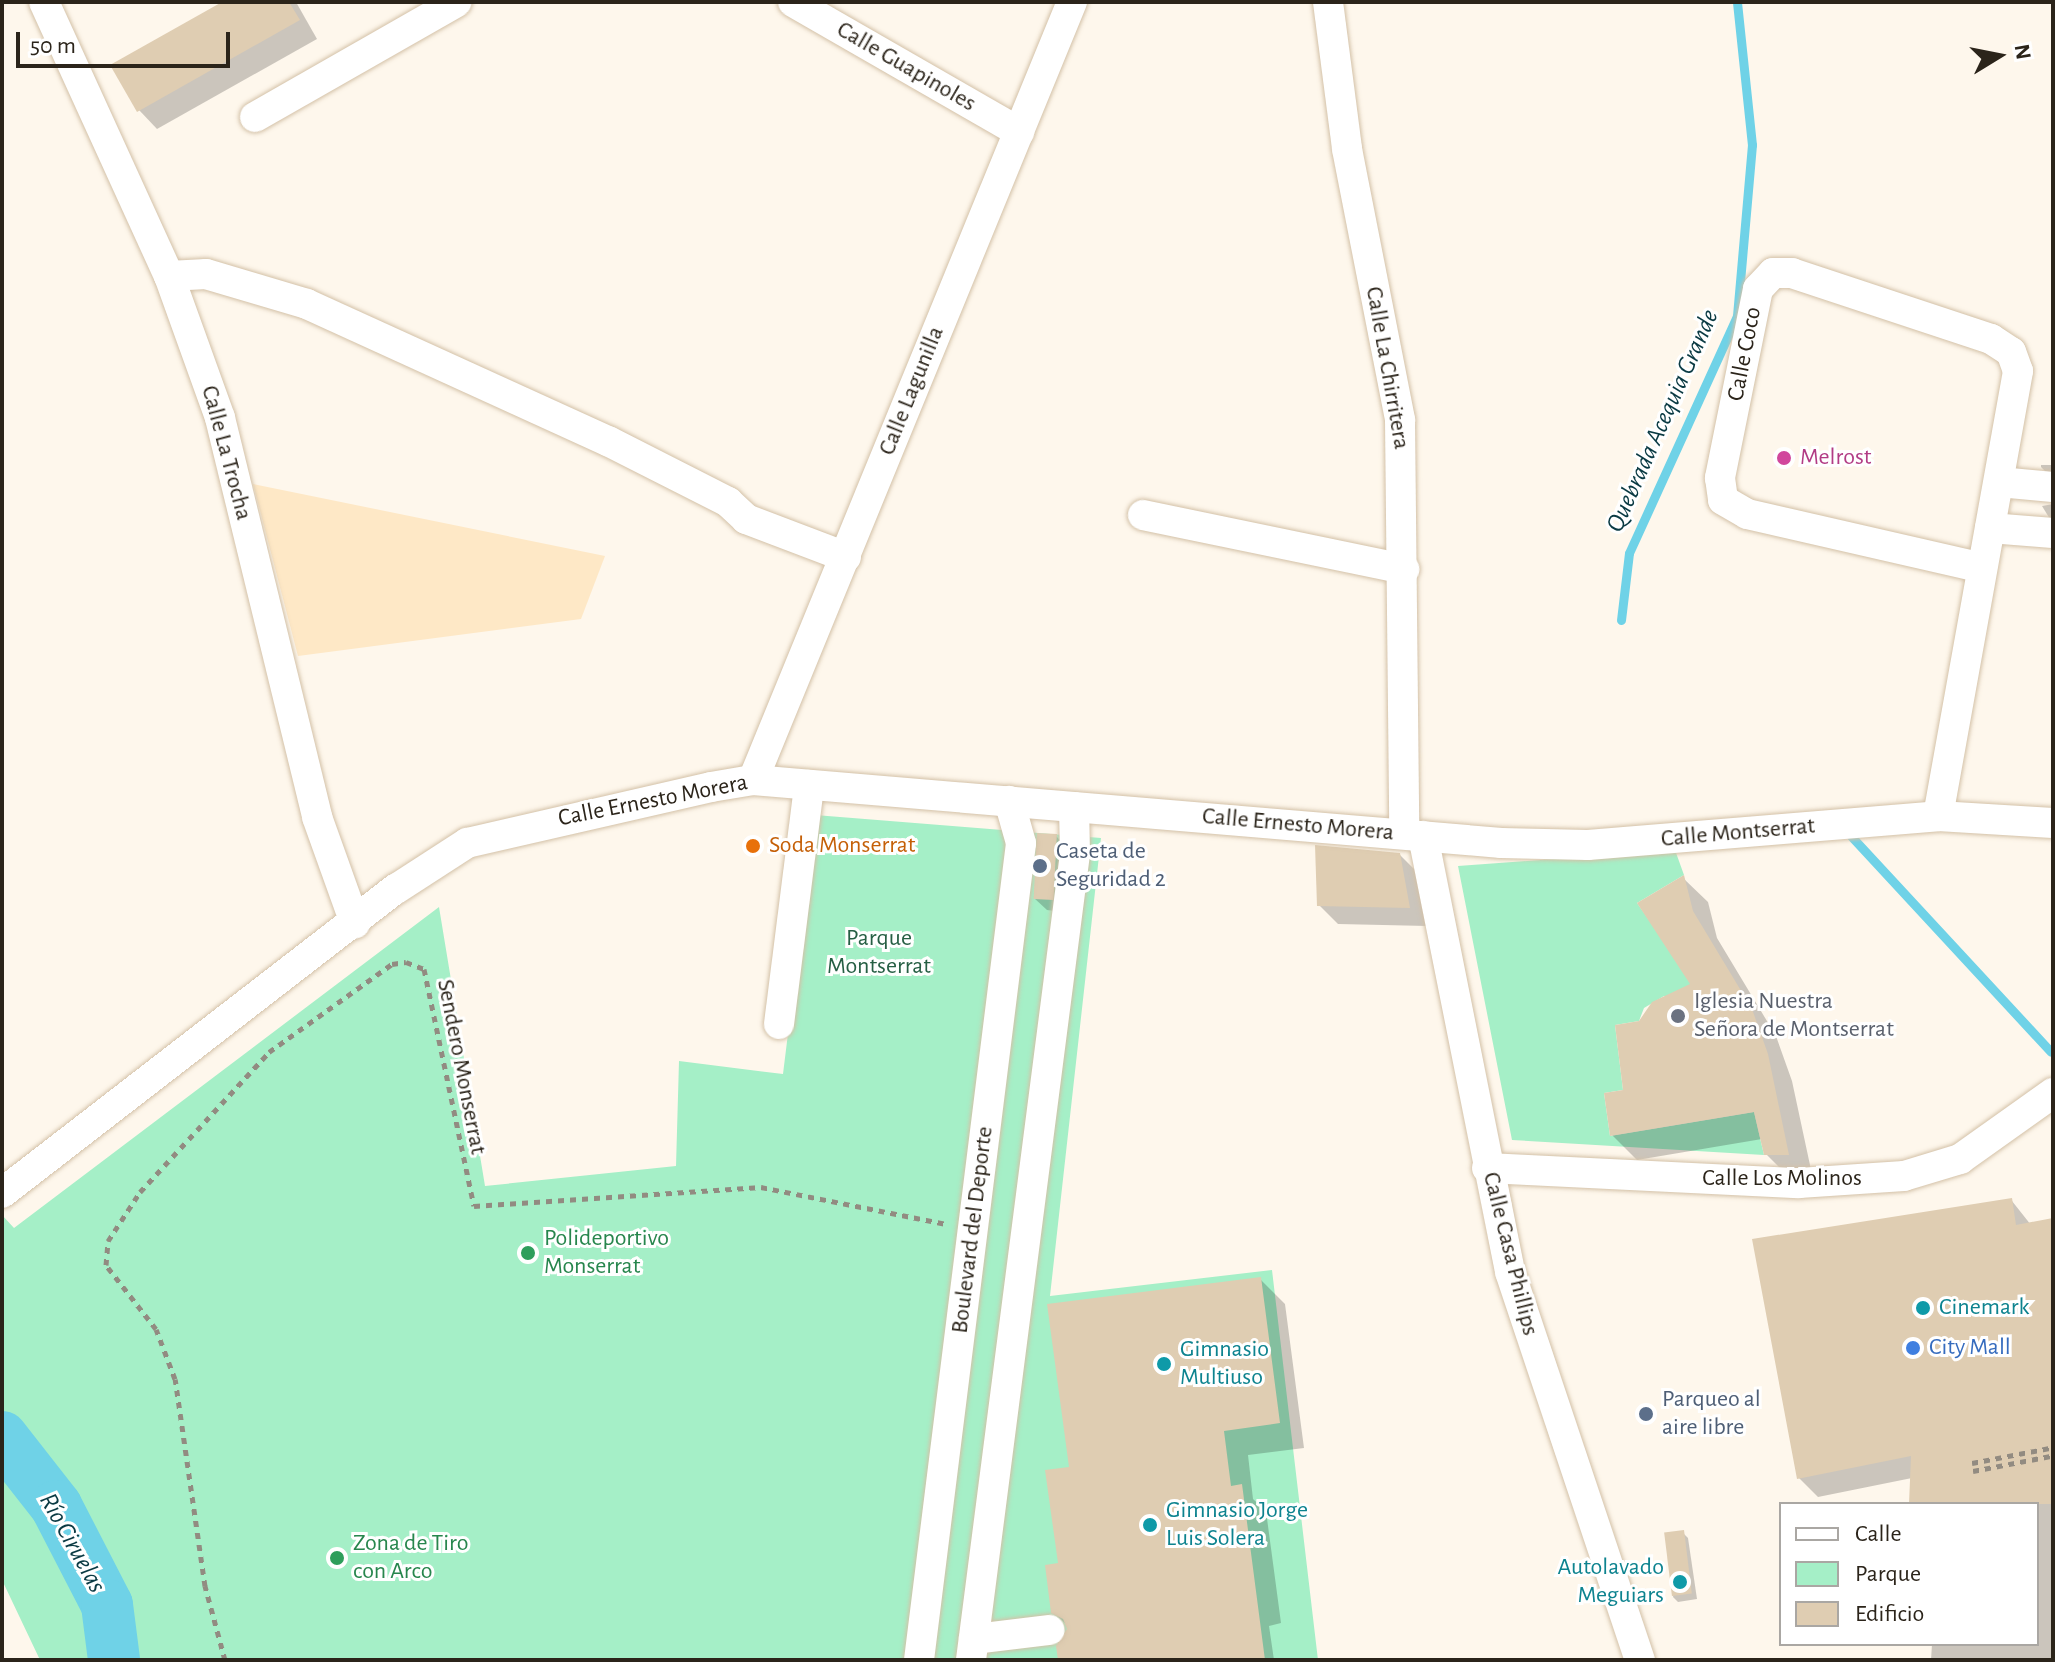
<!DOCTYPE html>
<html>
<head>
<meta charset="utf-8">
<style>
  body { margin:0 }
  #map { position:relative; width:2055px; height:1662px; overflow:hidden; background:#fef7ec; font-family:"Alegreya Sans",sans-serif }
  div>[style] { position:absolute }
  .built>* { inset:0; background:#fee8c6 }
  .green>* { inset:0; background:#a5efc7 }
  .shadow>* { inset:0; background:#0003 }
  .stream>* { height:9px; margin:-4.5px; padding:0 4.5px; transform-origin:4.5px; border-radius:4.5px; background:#6fd2e7 }
  .river>* { height:52px; margin:-26px; padding:0 26px; transform-origin:26px; border-radius:26px; background:#6fd2e7 }
  .building>* { inset:0; background:#dfcdb2; transform-origin:0 0 }
  .path>* { height:5px; margin-top:-2.5px; transform-origin:0; background:repeating-linear-gradient(90deg,#928b81 0 6px,transparent 0 12px) }
  .roads { filter:drop-shadow(0 0 2px #d3c1a7) drop-shadow(0 0 2px #d3c1a7) }
  .minor>* { height:30px; margin:-15px; padding:0 15px; transform-origin:15px; border-radius:15px; background:#fff }
  .dots>* { width:22px; height:22px; translate:-50% -50%; box-sizing:border-box; border:4px solid #fff; border-radius:50% }
  span { translate:-50% -50%; white-space:nowrap; text-align:center; line-height:1.15; -webkit-text-stroke:6px #fff; paint-order:stroke }
  .street-label { font-size:24px; color:#2b241a }
  .hotel-label { font-size:24px; color:#b23c85 }
  .left { translate:0 -50%; text-align:left }
  .food-label { font-size:24px; color:#c56008 }
  .service-label { font-size:24px; color:#4e5e75 }
  .park-label { font-size:24px; color:#265f44 }
  .worship-label { font-size:24px; color:#5b616d }
  .leisure-label { font-size:24px; color:#27864d }
  .culture-label { font-size:24px; color:#0d838f }
  .right { translate:-100% -50%; text-align:right }
  .shop-label { font-size:24px; color:#366cbe }
  .water-label { font-size:26px; color:#0a3a43; font-style:italic }
  .frame { position:absolute; inset:0; border:4px solid #2b241a; pointer-events:none }
  .legend { position:absolute; left:1779px; top:1502px; width:260px; height:144px; box-sizing:border-box; background:#fff; border:2px solid #aaa7a3; margin:0; padding:10px 14px; list-style:none; font-size:24px; color:#2b241a }
  .legend li { display:flex; align-items:center; gap:16px; height:40px }
  .legend b { width:40px; border:2px solid #aaa7a3 }
  .north { position:absolute; left:1959px; top:16px; width:80px; height:80px; -webkit-text-stroke:6px #fff; paint-order:stroke; rotate:80deg; font-size:22px; font-weight:700; line-height:32px; text-align:center; color:#2b241a }
  .north::after { content:''; display:block; margin:auto; width:28px; height:36px; background:#2b241a; clip-path:polygon(50% 0,100% 100%,50% 72%,0 100%) }
  .scale { position:absolute; left:16px; top:32px; width:214px; height:36px; box-sizing:border-box; border:4px solid #2b241a; border-top:0; padding-left:10px; font-size:24px; line-height:28px; white-space:nowrap; color:#2b241a; -webkit-text-stroke:6px #fff; paint-order:stroke }
</style>
</head>
<body>
<div id="map">
  <div class="built">
    <div style="clip-path:polygon(253px 484px,605px 556px,581px 619px,298px 656px)"></div>
  </div>
  <div class="green">
    <div style="clip-path:polygon(815px 815px,1101px 838px,1050px 1296px,1272px 1270px,1318px 1660px,40px 1660px,2px 1580px,2px 1215px,14px 1228px,439px 907px,485px 1186px,676px 1166px,679px 1061px,783px 1074px)"></div>
    <div style="clip-path:polygon(1675px 850px,1684px 875px,1637px 903px,1754px 1069px,1678px 997px,1664px 996px,1644px 1008px,1639px 1021px,1615px 1025px,1623px 1090px,1604px 1093px,1610px 1136px,1754px 1112px,1764px 1155px,1512px 1140px,1458px 866px)"></div>
  </div>
  <div class="shadow">
    <div style="clip-path:polygon(226px 2px,296px 2px,317px 39px,157px 129px,139px 110px)"></div>
    <div style="clip-path:polygon(2041px 465px,2053px 465px,2053px 479px,2041px 467px)"></div>
    <div style="clip-path:polygon(2053px 504px,2053px 524px,2042px 506px)"></div>
    <div style="clip-path:polygon(1056px 836px,1068px 849px,1062px 912px,1047px 910px,1034px 898px)"></div>
    <div style="clip-path:polygon(1399px 854px,1418px 873px,1427px 926px,1338px 924px,1319px 905px)"></div>
    <div style="clip-path:polygon(1683px 878px,1708px 902px,1717px 938px,1776px 1036px,1792px 1081px,1813px 1179px,1791px 1179px,1766px 1154px,1762px 1139px,1637px 1160px,1612px 1135px,1641px 1023px,1693px 984px)"></div>
    <div style="clip-path:polygon(2012px 1201px,2031px 1225px,2053px 1220px,2053px 1660px,1931px 1660px,1932px 1644px,2037px 1644px,2037px 1504px,1911px 1504px,1912px 1478px,1818px 1497px,1799px 1478px)"></div>
    <div style="clip-path:polygon(1260px 1279px,1285px 1304px,1304px 1448px,1248px 1455px,1253px 1499px,1266px 1511px,1281px 1623px,1269px 1626px,1274px 1660px,1060px 1660px,1069px 1627px,1053px 1612px,1072px 1469px)"></div>
    <div style="clip-path:polygon(1683px 1533px,1688px 1538px,1697px 1599px,1678px 1602px,1673px 1597px)"></div>
  </div>
  <div class="stream">
    <div style="left:1621px;top:620px;width:67px;rotate:-83.2deg"></div>
    <div style="left:1629px;top:553px;width:260px;rotate:-65.5deg"></div>
    <div style="left:1737px;top:316px;width:172px;rotate:-85deg"></div>
    <div style="left:1752px;top:145px;width:144px;rotate:-96deg"></div>
    <div style="left:1851px;top:836px;width:294px;rotate:47.2deg"></div>
  </div>
  <div class="river">
    <div style="left:2px;top:1437px;width:88px;rotate:52deg"></div>
    <div style="left:56px;top:1506px;width:111px;rotate:62.7deg"></div>
    <div style="left:107px;top:1605px;width:55px;rotate:82.7deg"></div>
  </div>
  <div class="building">
    <div style="clip-path:polygon(222px 2px,289px 2px,300px 20px,137px 112px,110px 65px)"></div>
    <div style="left:1037px;top:833px;width:20px;height:66px;rotate:3deg"></div>
    <div style="clip-path:polygon(1315px 845px,1400px 853px,1410px 908px,1317px 906px)"></div>
    <div style="clip-path:polygon(1684px 875px,1693px 911px,1752px 1009px,1768px 1054px,1789px 1155px,1764px 1155px,1754px 1112px,1610px 1136px,1604px 1093px,1623px 1090px,1615px 1025px,1639px 1021px,1652px 1002px,1690px 984px,1637px 903px)"></div>
    <div style="clip-path:polygon(2012px 1198px,2016px 1225px,2053px 1218px,2053px 1504px,1909px 1504px,1911px 1456px,1797px 1479px,1752px 1239px)"></div>
    <div style="clip-path:polygon(1261px 1277px,1280px 1423px,1224px 1431px,1231px 1486px,1242px 1484px,1265px 1660px,1058px 1660px,1056px 1646px,1067px 1629px,1063px 1619px,1051px 1613px,1045px 1565px,1058px 1563px,1045px 1470px,1069px 1467px,1047px 1304px)"></div>
    <div style="left:1684px;top:1530px;width:64px;height:20px;rotate:83deg"></div>
  </div>
  <div class="path">
    <div style="left:1972px;top:1463px;width:79px;rotate:-10.9deg"></div>
    <div style="left:1973px;top:1471px;width:79px;rotate:-10.9deg"></div>
    <div style="left:225px;top:1660px;width:77px;rotate:-105.1deg"></div>
    <div style="left:205px;top:1586px;width:209px;rotate:-98.2deg"></div>
    <div style="left:175px;top:1379px;width:53px;rotate:-110.8deg"></div>
    <div style="left:156px;top:1329px;width:81px;rotate:-128deg"></div>
    <div style="left:106px;top:1265px;width:24px;rotate:-85deg"></div>
    <div style="left:108px;top:1241px;width:59px;rotate:-56.9deg"></div>
    <div style="left:140px;top:1192px;width:190px;rotate:-47.3deg"></div>
    <div style="left:269px;top:1052px;width:151px;rotate:-35.6deg"></div>
    <div style="left:392px;top:964px;width:14px;rotate:-8deg"></div>
    <div style="left:406px;top:962px;width:19px;rotate:21deg"></div>
    <div style="left:424px;top:969px;width:242px;rotate:78.1deg"></div>
    <div style="left:474px;top:1206px;width:288px;rotate:-3.8deg"></div>
    <div style="left:761px;top:1187px;width:189px;rotate:11.3deg"></div>
  </div>
  <div class="roads">
    <div class="minor">
      <div style="left:44px;top:2px;width:301px;rotate:65.5deg"></div>
      <div style="left:169px;top:276px;width:151px;rotate:70.2deg"></div>
      <div style="left:220px;top:418px;width:411px;rotate:76.3deg"></div>
      <div style="left:317px;top:817px;width:113px;rotate:70.3deg"></div>
      <div style="left:793px;top:2px;width:261px;rotate:29.9deg"></div>
      <div style="left:1328px;top:2px;width:148px;rotate:82.6deg"></div>
      <div style="left:1347px;top:149px;width:276px;rotate:78.9deg"></div>
      <div style="left:1400px;top:420px;width:414px;rotate:89.4deg"></div>
      <div style="left:255px;top:117px;width:232px;rotate:-29.7deg"></div>
      <div style="left:169px;top:276px;width:37px;rotate:-3deg"></div>
      <div style="left:206px;top:274px;width:105px;rotate:16.5deg"></div>
      <div style="left:307px;top:304px;width:331px;rotate:24.5deg"></div>
      <div style="left:608px;top:441px;width:135px;rotate:26.9deg"></div>
      <div style="left:728px;top:502px;width:25px;rotate:43deg"></div>
      <div style="left:746px;top:519px;width:107px;rotate:20.8deg"></div>
      <div style="left:1999px;top:482px;width:54px;rotate:5.3deg"></div>
      <div style="left:1143px;top:515px;width:267px;rotate:11.7deg"></div>
      <div style="left:1990px;top:528px;width:63px;rotate:4.5deg"></div>
      <div style="left:753px;top:780px;width:841px;rotate:-67.71deg"></div>
      <div style="left:1938px;top:816px;width:452px;rotate:-79.8deg"></div>
      <div style="left:2018px;top:371px;width:20px;rotate:-110deg"></div>
      <div style="left:2011px;top:352px;width:24px;rotate:-147deg"></div>
      <div style="left:1991px;top:339px;width:210px;rotate:-161.7deg"></div>
      <div style="left:1792px;top:273px;width:19px;rotate:180deg"></div>
      <div style="left:1773px;top:273px;width:22px;rotate:133deg"></div>
      <div style="left:1758px;top:289px;width:193px;rotate:101.4deg"></div>
      <div style="left:1720px;top:478px;width:22px;rotate:82deg"></div>
      <div style="left:1723px;top:500px;width:28px;rotate:30deg"></div>
      <div style="left:1747px;top:514px;width:241px;rotate:12.9deg"></div>
      <div style="left:1423px;top:836px;width:445px;rotate:78.7deg"></div>
      <div style="left:1510px;top:1272px;width:409px;rotate:71.5deg"></div>
      <div style="left:779px;top:1024px;width:241px;rotate:-82.8deg"></div>
      <div style="left:1487px;top:1168px;width:312px;rotate:2.8deg"></div>
      <div style="left:1799px;top:1183px;width:105px;rotate:-3.8deg"></div>
      <div style="left:1904px;top:1176px;width:59px;rotate:-16.9deg"></div>
      <div style="left:1960px;top:1159px;width:114px;rotate:-35.4deg"></div>
      <div style="left:2px;top:1193px;width:498px;rotate:-37.7deg"></div>
      <div style="left:396px;top:889px;width:85px;rotate:-32.9deg"></div>
      <div style="left:467px;top:843px;width:250px;rotate:-12.9deg"></div>
      <div style="left:711px;top:787px;width:43px;rotate:-9.5deg"></div>
      <div style="left:753px;top:780px;width:751px;rotate:4.81deg"></div>
      <div style="left:1501px;top:843px;width:87px;rotate:1.3deg"></div>
      <div style="left:1588px;top:845px;width:351px;rotate:-4.7deg"></div>
      <div style="left:1938px;top:816px;width:115px;rotate:3.5deg"></div>
      <div style="left:974px;top:1639px;width:76px;rotate:-6.8deg"></div>
      <div style="left:919px;top:1660px;width:823px;rotate:-82.88deg"></div>
      <div style="left:1021px;top:843px;width:44px;rotate:-105.9deg"></div>
      <div style="left:971px;top:1660px;width:813px;rotate:-82.65deg"></div>
      <div style="left:1075px;top:854px;width:47px;rotate:-91.2deg"></div>
    </div>
  </div>
  <div class="dots">
    <div style="left:1784px;top:458px;background:#d1479c"></div>
    <div style="left:753px;top:846px;background:#e8710a"></div>
    <div style="left:1040px;top:866px;background:#5c6f8a"></div>
    <div style="left:1678px;top:1016px;background:#6b7280"></div>
    <div style="left:528px;top:1253px;background:#2e9e5b"></div>
    <div style="left:1923px;top:1308px;background:#0f9aa8"></div>
    <div style="left:1913px;top:1348px;background:#3f7fe0"></div>
    <div style="left:1164px;top:1364px;background:#0f9aa8"></div>
    <div style="left:1646px;top:1414px;background:#5c6f8a"></div>
    <div style="left:1150px;top:1525px;background:#0f9aa8"></div>
    <div style="left:337px;top:1558px;background:#2e9e5b"></div>
    <div style="left:1680px;top:1582px;background:#0f9aa8"></div>
  </div>
  <div class="street-label">
    <span style="left:906px;top:67px;rotate:30deg">Calle Guapinoles</span>
    <span style="left:1745px;top:354px;rotate:-79deg">Calle Coco</span>
    <span style="left:1387px;top:368px;rotate:80deg">Calle La Chirritera</span>
    <span style="left:912px;top:391px;rotate:-68deg">Calle Lagunilla</span>
    <span style="left:226px;top:453px;rotate:75deg">Calle La Trocha</span>
    <span style="left:653px;top:801px;rotate:-11deg">Calle Ernesto Morera</span>
    <span style="left:1298px;top:825px;rotate:5deg">Calle Ernesto Morera</span>
    <span style="left:1738px;top:833px;rotate:-5deg">Calle Montserrat</span>
    <span style="left:461px;top:1067px;rotate:79deg">Sendero Monserrat</span>
    <span style="left:1782px;top:1179px">Calle Los Molinos</span>
    <span style="left:973px;top:1230px;rotate:-83deg">Boulevard del Deporte</span>
    <span style="left:1510px;top:1254px;rotate:76deg">Calle Casa Phillips</span>
  </div>
  <div class="hotel-label">
    <span class="left" style="left:1800px;top:458px">Melrost</span>
  </div>
  <div class="food-label">
    <span class="left" style="left:769px;top:846px">Soda Monserrat</span>
  </div>
  <div class="service-label">
    <span class="left" style="left:1056px;top:866px">Caseta de<br>Seguridad 2</span>
    <span class="left" style="left:1662px;top:1414px">Parqueo al<br>aire libre</span>
  </div>
  <div class="park-label">
    <span style="left:879px;top:953px">Parque<br>Montserrat</span>
  </div>
  <div class="worship-label">
    <span class="left" style="left:1694px;top:1016px">Iglesia Nuestra<br>Señora de Montserrat</span>
  </div>
  <div class="leisure-label">
    <span class="left" style="left:544px;top:1253px">Polideportivo<br>Monserrat</span>
    <span class="left" style="left:353px;top:1558px">Zona de Tiro<br>con Arco</span>
  </div>
  <div class="culture-label">
    <span class="left" style="left:1939px;top:1308px">Cinemark</span>
    <span class="left" style="left:1180px;top:1364px">Gimnasio<br>Multiuso</span>
    <span class="left" style="left:1166px;top:1525px">Gimnasio Jorge<br>Luis Solera</span>
    <span class="right" style="left:1664px;top:1582px">Autolavado<br>Meguiars</span>
  </div>
  <div class="shop-label">
    <span class="left" style="left:1929px;top:1348px">City Mall</span>
  </div>
  <div class="water-label">
    <span style="left:1663px;top:421px;rotate:-66deg">Quebrada Acequia Grande</span>
    <span style="left:72px;top:1543px;rotate:61deg">Río Ciruelas</span>
  </div>
  <div class="frame"></div>
  <ul class="legend">
  <li><b style="height:10px;background:#fff"></b>Calle</li>
  <li><b style="height:22px;background:#a5efc7"></b>Parque</li>
  <li><b style="height:22px;background:#dfcdb2"></b>Edificio</li>
  </ul>
  <div class="north">N</div>
  <div class="scale">50 m</div>
</div>
</body>
</html>
